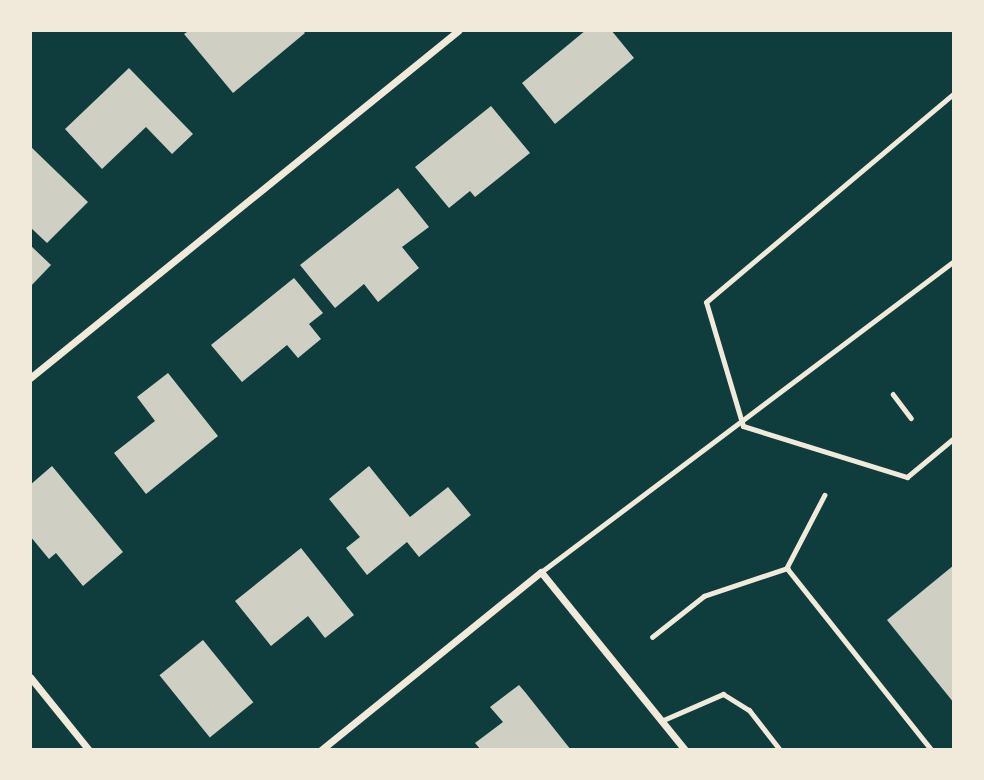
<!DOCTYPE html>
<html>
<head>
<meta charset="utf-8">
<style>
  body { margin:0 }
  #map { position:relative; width:984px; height:780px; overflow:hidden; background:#0f3d3e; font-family:"PT Sans Narrow",sans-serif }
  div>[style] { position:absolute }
  .building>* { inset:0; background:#cfcfc3; transform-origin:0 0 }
  .path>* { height:4.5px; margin:-2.25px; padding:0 2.25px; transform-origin:2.25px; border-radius:2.25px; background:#f1e9da }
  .service>* { height:5px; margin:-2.5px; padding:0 2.5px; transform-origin:2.5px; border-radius:2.5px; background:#f1e9da }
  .minor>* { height:7px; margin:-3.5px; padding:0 3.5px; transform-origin:3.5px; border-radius:3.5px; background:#f1e9da }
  span { translate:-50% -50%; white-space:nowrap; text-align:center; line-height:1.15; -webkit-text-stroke:5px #f1e9da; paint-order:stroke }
  .frame { position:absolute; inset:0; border:32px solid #f1e9da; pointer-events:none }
</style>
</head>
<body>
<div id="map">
  <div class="building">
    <div style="clip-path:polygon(190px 30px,302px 30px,305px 33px,233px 93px,184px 34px)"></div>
    <div style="clip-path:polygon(586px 30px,611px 30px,634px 58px,555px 124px,522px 83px)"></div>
    <div style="clip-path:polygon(129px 68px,193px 134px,172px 154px,146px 127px,102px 169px,65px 129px)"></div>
    <div style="clip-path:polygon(491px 106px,530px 153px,475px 197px,470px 191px,449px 208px,415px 167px)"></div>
    <div style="clip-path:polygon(30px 146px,88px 202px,47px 243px,30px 227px)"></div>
    <div style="clip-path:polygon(398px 188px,429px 227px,402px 247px,419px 268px,378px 302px,364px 284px,335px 308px,300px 265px)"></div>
    <div style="clip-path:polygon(30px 245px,51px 265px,30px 287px)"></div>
    <div style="clip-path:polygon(294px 278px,323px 313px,309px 324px,321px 339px,298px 358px,287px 345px,242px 382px,211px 345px)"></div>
    <div style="clip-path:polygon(168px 373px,218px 436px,146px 494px,114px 453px,155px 421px,137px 397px)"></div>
    <div style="clip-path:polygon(52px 466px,123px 552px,83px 586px,56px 553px,49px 559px,30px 536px,30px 485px)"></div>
    <div style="clip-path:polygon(369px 466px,410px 517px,448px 487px,471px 515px,419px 557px,407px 542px,367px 575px,346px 548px,360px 537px,329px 499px)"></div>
    <div style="clip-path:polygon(301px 548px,354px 615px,325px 638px,308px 616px,271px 646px,235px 601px)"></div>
    <div style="clip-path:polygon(954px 565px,954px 703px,887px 620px)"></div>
    <div style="left:203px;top:640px;width:80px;height:56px;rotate:51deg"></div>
    <div style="clip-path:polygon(519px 685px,525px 692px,571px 750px,481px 750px,475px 743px,503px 722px,490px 707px)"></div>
  </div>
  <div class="path">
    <div style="left:893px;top:394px;width:30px;rotate:53deg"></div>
    <div style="left:825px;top:495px;width:82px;rotate:117.5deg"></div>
    <div style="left:787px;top:568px;width:233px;rotate:51.5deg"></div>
    <div style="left:652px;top:637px;width:66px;rotate:-38.3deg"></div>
    <div style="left:704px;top:596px;width:88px;rotate:-18.6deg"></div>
  </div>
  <div class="service">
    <div style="left:743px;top:426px;width:129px;rotate:-106.6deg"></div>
    <div style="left:706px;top:302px;width:324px;rotate:-40.1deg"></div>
    <div style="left:743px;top:426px;width:172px;rotate:17.3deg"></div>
    <div style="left:907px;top:477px;width:61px;rotate:-39.7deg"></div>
    <div style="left:541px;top:572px;width:517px;rotate:-36.98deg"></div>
    <div style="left:661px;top:721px;width:68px;rotate:-23.5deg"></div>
    <div style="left:723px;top:694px;width:31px;rotate:32deg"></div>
    <div style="left:749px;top:710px;width:51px;rotate:52.2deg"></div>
  </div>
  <div class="minor">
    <div style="left:30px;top:378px;width:552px;rotate:-39.05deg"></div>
    <div style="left:30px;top:677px;width:94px;rotate:51.1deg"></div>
    <div style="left:321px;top:750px;width:283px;rotate:-39deg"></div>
    <div style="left:541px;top:572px;width:229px;rotate:51deg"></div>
  </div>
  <div class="frame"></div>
</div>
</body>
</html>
